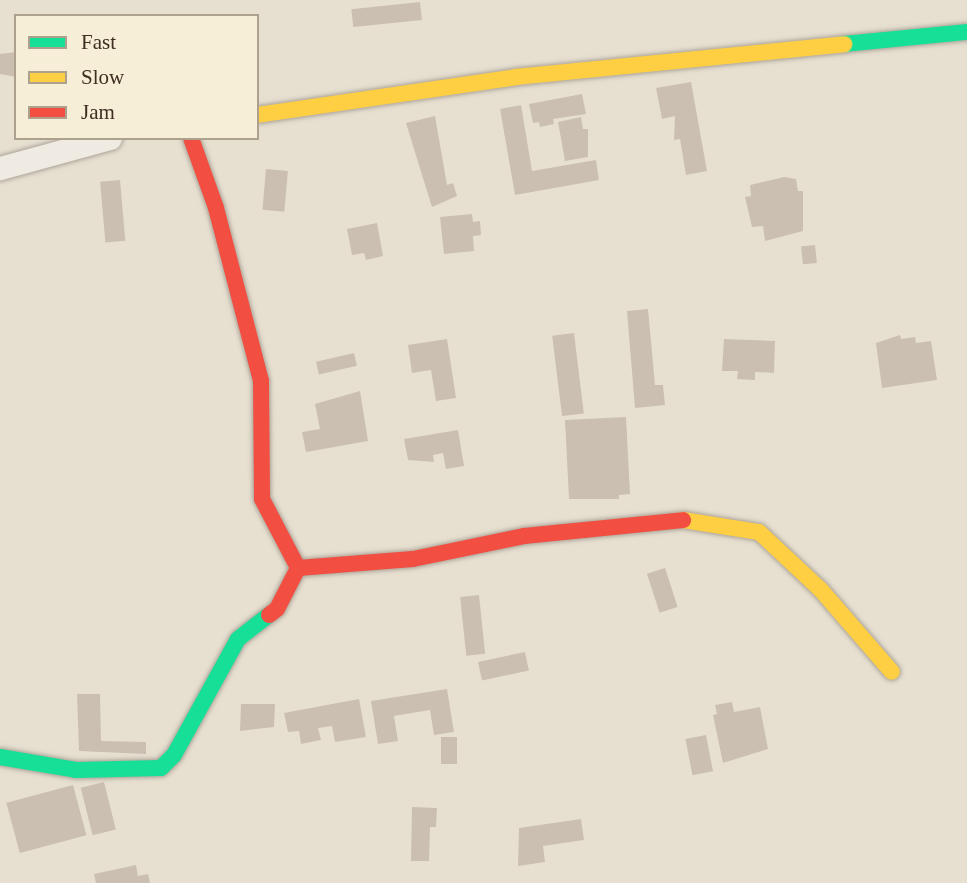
<!DOCTYPE html>
<html>
<head>
<meta charset="utf-8">
<style>
  body { margin:0 }
  #map { position:relative; width:967px; height:883px; overflow:hidden; background:#e7e0d1; font-family:"Times New Roman",serif }
  div>[style] { position:absolute }
  .building>* { inset:0; background:#cbbfb2; transform-origin:0 0 }
  .roads { filter:drop-shadow(0 0 2px #ada599) drop-shadow(0 0 2px #ada599) }
  .street>* { height:23px; margin:-11.5px; padding:0 11.5px; transform-origin:11.5px; border-radius:11.5px; background:#efebe3 }
  .fast>* { height:16px; margin:-8px; padding:0 8px; transform-origin:8px; border-radius:8px; background:#16e098 }
  .slow>* { height:16px; margin:-8px; padding:0 8px; transform-origin:8px; border-radius:8px; background:#ffcf43 }
  .jam>* { height:16px; margin:-8px; padding:0 8px; transform-origin:8px; border-radius:8px; background:#f24e42 }
  span { translate:-50% -50%; white-space:nowrap; text-align:center; line-height:1.15; -webkit-text-stroke:5px #f7eed8; paint-order:stroke }
  .legend { position:absolute; left:14px; top:14px; width:245px; height:126px; box-sizing:border-box; background:#f7eed8; border:2px solid #ada18e; margin:0; padding:9px 12px; list-style:none; font-size:21px; color:#3d2e20 }
  .legend li { display:flex; align-items:center; gap:14px; height:35px }
  .legend b { width:35px; border:2px solid #ada18e }
</style>
</head>
<body>
<div id="map">
  <div class="building">
    <div style="left:420px;top:2px;width:18px;height:69px;rotate:84deg"></div>
    <div style="clip-path:polygon(16px 52px,16px 77px,0 74px,0 54px)"></div>
    <div style="clip-path:polygon(691px 82px,707px 171px,686px 175px,680px 139px,674px 140px,675px 116px,662px 119px,656px 88px)"></div>
    <div style="clip-path:polygon(582px 94px,586px 114px,553px 119px,554px 124px,540px 127px,539px 122px,533px 123px,529px 104px)"></div>
    <div style="clip-path:polygon(521px 105px,532px 171px,596px 160px,599px 180px,515px 195px,500px 109px)"></div>
    <div style="clip-path:polygon(435px 116px,447px 185px,453px 183px,457px 196px,432px 207px,406px 123px)"></div>
    <div style="clip-path:polygon(581px 117px,583px 129px,588px 129px,588px 157px,565px 161px,558px 122px)"></div>
    <div style="left:266px;top:169px;width:22px;height:41px;rotate:5deg"></div>
    <div style="clip-path:polygon(784px 177px,796px 179px,798px 191px,803px 191px,803px 231px,765px 241px,763px 226px,752px 227px,745px 197px,751px 196px,750px 185px)"></div>
    <div style="left:120px;top:180px;width:61px;height:20px;rotate:85deg"></div>
    <div style="clip-path:polygon(472px 214px,473px 222px,480px 221px,481px 235px,473px 236px,474px 251px,444px 254px,440px 217px)"></div>
    <div style="clip-path:polygon(377px 223px,383px 256px,366px 260px,364px 253px,352px 255px,347px 229px)"></div>
    <div style="left:815px;top:245px;width:18px;height:14px;rotate:84deg"></div>
    <div style="clip-path:polygon(648px 309px,655px 385px,663px 385px,665px 405px,635px 408px,627px 311px)"></div>
    <div style="left:574px;top:333px;width:81px;height:22px;rotate:83deg"></div>
    <div style="clip-path:polygon(900px 335px,901px 339px,915px 337px,916px 343px,931px 341px,937px 380px,882px 388px,876px 343px)"></div>
    <div style="clip-path:polygon(447px 339px,456px 398px,436px 401px,431px 370px,412px 373px,408px 345px)"></div>
    <div style="clip-path:polygon(724px 339px,775px 341px,774px 373px,755px 372px,755px 380px,737px 379px,738px 371px,722px 371px)"></div>
    <div style="left:354px;top:353px;width:13px;height:39px;rotate:77deg"></div>
    <div style="clip-path:polygon(360px 391px,368px 441px,306px 452px,302px 432px,320px 429px,315px 404px)"></div>
    <div style="clip-path:polygon(626px 417px,630px 494px,619px 495px,619px 499px,569px 499px,565px 420px)"></div>
    <div style="clip-path:polygon(458px 430px,464px 466px,446px 469px,443px 453px,433px 455px,434px 462px,408px 460px,404px 439px)"></div>
    <div style="left:665px;top:568px;width:41px;height:19px;rotate:72deg"></div>
    <div style="left:479px;top:595px;width:59px;height:19px;rotate:84deg"></div>
    <div style="left:525px;top:652px;width:19px;height:48px;rotate:78deg"></div>
    <div style="clip-path:polygon(447px 689px,454px 732px,434px 735px,430px 710px,394px 716px,398px 741px,378px 744px,371px 701px)"></div>
    <div style="clip-path:polygon(77px 694px,100px 694px,101px 741px,146px 742px,146px 754px,79px 751px)"></div>
    <div style="clip-path:polygon(359px 699px,366px 737px,335px 742px,332px 726px,318px 728px,321px 740px,301px 744px,299px 731px,288px 732px,284px 713px)"></div>
    <div style="clip-path:polygon(732px 702px,734px 712px,760px 707px,768px 749px,723px 763px,713px 715px,717px 714px,715px 705px)"></div>
    <div style="clip-path:polygon(241px 704px,275px 704px,274px 727px,240px 731px)"></div>
    <div style="left:706px;top:735px;width:37px;height:21px;rotate:79deg"></div>
    <div style="left:441px;top:737px;width:16px;height:27px"></div>
    <div style="left:104px;top:782px;width:49px;height:24px;rotate:76deg"></div>
    <div style="left:73px;top:785px;width:52px;height:69px;rotate:75deg"></div>
    <div style="clip-path:polygon(412px 807px,437px 808px,436px 827px,430px 827px,429px 861px,411px 861px)"></div>
    <div style="clip-path:polygon(581px 819px,584px 840px,543px 846px,545px 862px,518px 866px,519px 828px)"></div>
    <div style="clip-path:polygon(136px 865px,138px 876px,148px 874px,150px 883px,96px 883px,94px 874px)"></div>
  </div>
  <div class="roads">
    <div class="street">
      <div style="left:0;top:168px;width:114px;rotate:-15.3deg"></div>
    </div>
    <div class="fast">
      <div style="left:844px;top:44px;width:124px;rotate:-5.6deg"></div>
      <div style="left:0;top:757px;width:77px;rotate:9.7deg"></div>
      <div style="left:76px;top:770px;width:85px;rotate:-1.3deg"></div>
      <div style="left:161px;top:768px;width:18px;rotate:-45deg"></div>
      <div style="left:174px;top:755px;width:132px;rotate:-61.1deg"></div>
      <div style="left:238px;top:639px;width:39px;rotate:-38deg"></div>
    </div>
    <div class="slow">
      <div style="left:257px;top:115px;width:262px;rotate:-8.3deg"></div>
      <div style="left:516px;top:77px;width:330px;rotate:-5.7deg"></div>
      <div style="left:683px;top:520px;width:77px;rotate:9deg"></div>
      <div style="left:759px;top:532px;width:85px;rotate:43.1deg"></div>
      <div style="left:821px;top:590px;width:108px;rotate:49.1deg"></div>
    </div>
    <div class="jam">
      <div style="left:191px;top:138px;width:74px;rotate:70.3deg"></div>
      <div style="left:216px;top:208px;width:179px;rotate:75.4deg"></div>
      <div style="left:261px;top:381px;width:118px;rotate:89.5deg"></div>
      <div style="left:262px;top:499px;width:78px;rotate:62.4deg"></div>
      <div style="left:269px;top:615px;width:10px;rotate:-37deg"></div>
      <div style="left:277px;top:609px;width:46px;rotate:-62.9deg"></div>
      <div style="left:298px;top:568px;width:115px;rotate:-4.5deg"></div>
      <div style="left:413px;top:559px;width:113px;rotate:-11.7deg"></div>
      <div style="left:524px;top:536px;width:160px;rotate:-5.7deg"></div>
    </div>
  </div>
  <ul class="legend">
  <li><b style="height:9px;background:#16e098"></b>Fast</li>
  <li><b style="height:9px;background:#ffcf43"></b>Slow</li>
  <li><b style="height:9px;background:#f24e42"></b>Jam</li>
  </ul>
</div>
</body>
</html>
